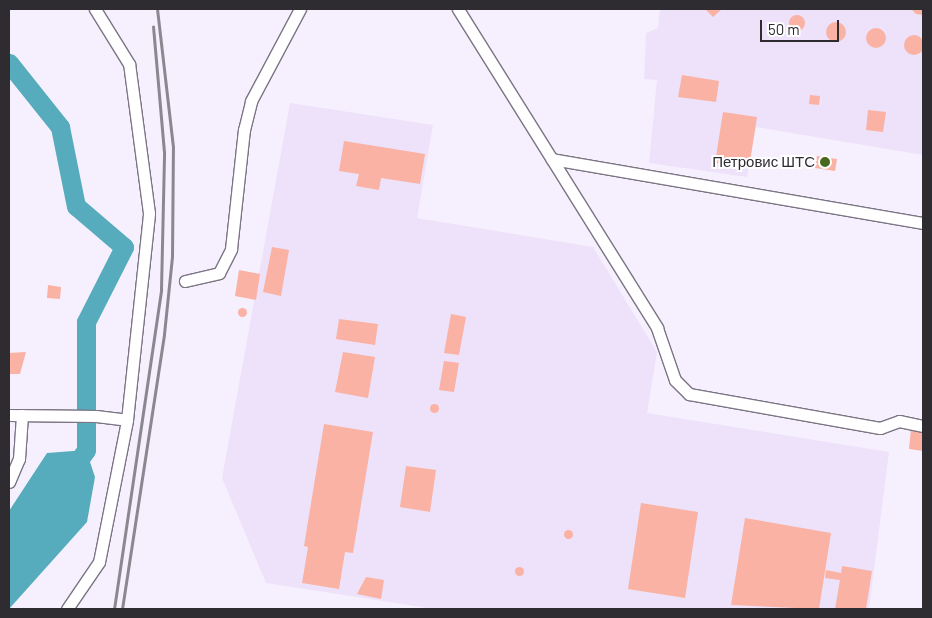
<!DOCTYPE html>
<html>
<head>
<meta charset="utf-8">
<style>
  body { margin:0 }
  #map { position:relative; width:932px; height:618px; overflow:hidden; background:#f6f0fe; font-family:Barlow,sans-serif }
  div>[style] { position:absolute }
  [style*='--x'] { left:calc(var(--x)*1px); top:calc(var(--y)*1px); width:calc(var(--w)*1px); rotate:calc(var(--a)*1deg) }
  .built>* { inset:0; background:#eee2fa }
  .water>* { inset:0; background:#56acbc }
  .river>* { height:19px; margin:-9.5px; padding:0 9.5px; transform-origin:9.5px; border-radius:9.5px; background:#56acbc }
  .building>* { inset:0; background:#f9b2a3 }
  .round { border-radius:50% }
  .roads { filter:drop-shadow(1px 0 #7b7483) drop-shadow(-1px 0 #7b7483) drop-shadow(0 1px #7b7483) drop-shadow(0 -1px #7b7483) }
  .minor>* { height:11px; margin:-5.5px; padding:0 5.5px; transform-origin:5.5px; border-radius:5.5px; background:#fff }
  .rail>* { height:3px; margin:-1.5px; padding:0 1.5px; transform-origin:1.5px; border-radius:1.5px; background:#8b8791 }
  .dots>* { width:14px; height:14px; translate:-50% -50%; box-sizing:border-box; border:2px solid #fff; border-radius:50% }
  span { translate:-50% -50%; white-space:nowrap; text-align:center; line-height:1.15; -webkit-text-stroke:4px #fff; paint-order:stroke }
  .poi-label { font-size:15px; color:#2e2b31 }
  .right { translate:-100% -50%; text-align:right }
  .frame { position:absolute; inset:0; border:10px solid #2e2b31; pointer-events:none }
  .scale { position:absolute; left:760px; top:20px; width:79px; height:22px; box-sizing:border-box; border:2px solid #2e2b31; border-top:0; padding-left:6px; font-size:15px; line-height:18px; white-space:nowrap; color:#2e2b31; -webkit-text-stroke:4px #fff; paint-order:stroke }
</style>
</head>
<body>
<div id="map">
  <div class="built">
    <div style="clip-path:polygon(660px 9px,923px 9px,923px 155px,756px 127px,747px 177px,649px 163px,657px 80px,644px 79px,646px 33px,658px 28px)"></div>
    <div style="clip-path:polygon(290px 103px,433px 125px,417px 218px,593px 247px,657px 352px,647px 413px,889px 452px,869px 609px,434px 609px,266px 583px,222px 478px)"></div>
  </div>
  <div class="water">
    <div style="clip-path:polygon(86px 450px,95px 477px,87px 522px,9px 609px,9px 511px,47px 453px)"></div>
  </div>
  <div class="river">
    <div style="--x:9;--y:63;--w:82;--a:51.4"></div>
    <div style="--x:60;--y:127;--w:81;--a:78.6"></div>
    <div style="--x:76;--y:206;--w:63;--a:40.5"></div>
    <div style="--x:124;--y:247;--w:84;--a:116.9"></div>
    <div style="--x:86;--y:322;--w:128;--a:90"></div>
    <div style="--x:86;--y:450;--w:24;--a:125"></div>
  </div>
  <div class="building">
    <div style="clip-path:polygon(705px 9px,722px 9px,713px 17px)"></div>
    <div style="clip-path:polygon(911px 9px,923px 9px,923px 15px,916px 14px)"></div>
    <div class="round" style="left:789px;top:15px;width:16px;height:16px"></div>
    <div class="round" style="left:826px;top:22px;width:20px;height:20px"></div>
    <div class="round" style="left:866px;top:28px;width:20px;height:20px"></div>
    <div class="round" style="left:904px;top:35px;width:20px;height:20px"></div>
    <div style="clip-path:polygon(682px 75px,719px 81px,716px 102px,678px 97px)"></div>
    <div style="clip-path:polygon(810px 95px,820px 96px,819px 105px,809px 104px)"></div>
    <div style="clip-path:polygon(868px 110px,886px 112px,883px 132px,866px 130px)"></div>
    <div style="clip-path:polygon(723px 112px,757px 117px,749px 168px,715px 163px)"></div>
    <div style="clip-path:polygon(344px 141px,425px 154px,420px 184px,381px 178px,379px 190px,356px 186px,359px 174px,339px 171px)"></div>
    <div style="clip-path:polygon(817px 156px,837px 159px,835px 171px,815px 168px)"></div>
    <div style="clip-path:polygon(272px 247px,289px 250px,281px 296px,263px 292px)"></div>
    <div style="clip-path:polygon(239px 270px,260px 274px,256px 300px,235px 296px)"></div>
    <div style="clip-path:polygon(48px 285px,61px 287px,60px 299px,47px 298px)"></div>
    <div class="round" style="left:237.5px;top:307.5px;width:9px;height:9px"></div>
    <div style="clip-path:polygon(451px 314px,466px 317px,459px 355px,444px 353px)"></div>
    <div style="clip-path:polygon(339px 319px,378px 324px,375px 345px,336px 339px)"></div>
    <div style="clip-path:polygon(26px 352px,20px 374px,9px 374px,9px 353px)"></div>
    <div style="clip-path:polygon(343px 352px,375px 357px,368px 398px,335px 392px)"></div>
    <div style="clip-path:polygon(444px 361px,459px 363px,454px 392px,439px 390px)"></div>
    <div class="round" style="left:429.5px;top:403.5px;width:9px;height:9px"></div>
    <div style="clip-path:polygon(324px 424px,373px 432px,353px 553px,345px 552px,339px 589px,302px 583px,308px 547px,304px 546px)"></div>
    <div style="clip-path:polygon(911px 429px,922px 430px,923px 451px,909px 449px)"></div>
    <div style="clip-path:polygon(406px 466px,436px 470px,430px 512px,400px 507px)"></div>
    <div style="clip-path:polygon(641px 503px,698px 512px,685px 598px,628px 589px)"></div>
    <div style="clip-path:polygon(745px 518px,831px 533px,819px 609px,731px 605px)"></div>
    <div class="round" style="left:563.5px;top:529.5px;width:9px;height:9px"></div>
    <div style="clip-path:polygon(842px 566px,872px 571px,866px 609px,835px 609px,840px 580px,825px 578px,826px 570px,841px 573px)"></div>
    <div class="round" style="left:514.5px;top:566.5px;width:9px;height:9px"></div>
    <div style="clip-path:polygon(366px 577px,384px 580px,381px 599px,357px 594px)"></div>
  </div>
  <div class="roads">
    <div class="minor">
      <div style="--x:458;--y:9;--w:376;--a:58"></div>
      <div style="--x:657;--y:328;--w:55;--a:70.9"></div>
      <div style="--x:675;--y:380;--w:20;--a:45"></div>
      <div style="--x:689;--y:394;--w:194;--a:10.1"></div>
      <div style="--x:880;--y:428;--w:20;--a:-20"></div>
      <div style="--x:899;--y:421;--w:25;--a:12"></div>
      <div style="--x:552;--y:159;--w:376;--a:9.8"></div>
      <div style="--x:185;--y:281;--w:35;--a:-13"></div>
      <div style="--x:219;--y:273;--w:27;--a:-63"></div>
      <div style="--x:231;--y:249;--w:120;--a:-83.8"></div>
      <div style="--x:244;--y:130;--w:30;--a:-76"></div>
      <div style="--x:251;--y:101;--w:104;--a:-62"></div>
      <div style="--x:9;--y:415;--w:87;--a:0.7"></div>
      <div style="--x:96;--y:416;--w:31;--a:7"></div>
      <div style="--x:9;--y:482;--w:25;--a:-67"></div>
      <div style="--x:19;--y:459;--w:44;--a:-86.1"></div>
      <div style="--x:67;--y:609;--w:57;--a:-55.8"></div>
      <div style="--x:99;--y:562;--w:145;--a:-78.8"></div>
      <div style="--x:127;--y:420;--w:208;--a:-83.9"></div>
      <div style="--x:149;--y:213;--w:150;--a:-97.6"></div>
      <div style="--x:129;--y:64;--w:65;--a:-121.7"></div>
    </div>
  </div>
  <div class="rail">
    <div style="--x:114;--y:609;--w:323;--a:-81.6"></div>
    <div style="--x:161;--y:289;--w:137;--a:-88.7"></div>
    <div style="--x:164;--y:152;--w:126;--a:-95"></div>
    <div style="--x:122;--y:609;--w:278;--a:-81.3"></div>
    <div style="--x:164;--y:334;--w:78;--a:-84.1"></div>
    <div style="--x:172;--y:256;--w:109;--a:-89.5"></div>
    <div style="--x:173;--y:147;--w:139;--a:-96.6"></div>
  </div>
  <div class="dots">
    <div style="left:825px;top:162px;background:#48681d"></div>
  </div>
  <div class="poi-label">
    <span class="right" style="left:815px;top:162px">Петровис ШТС</span>
  </div>
  <div class="frame"></div>
  <div class="scale">50 m</div>
</div>
</body>
</html>
